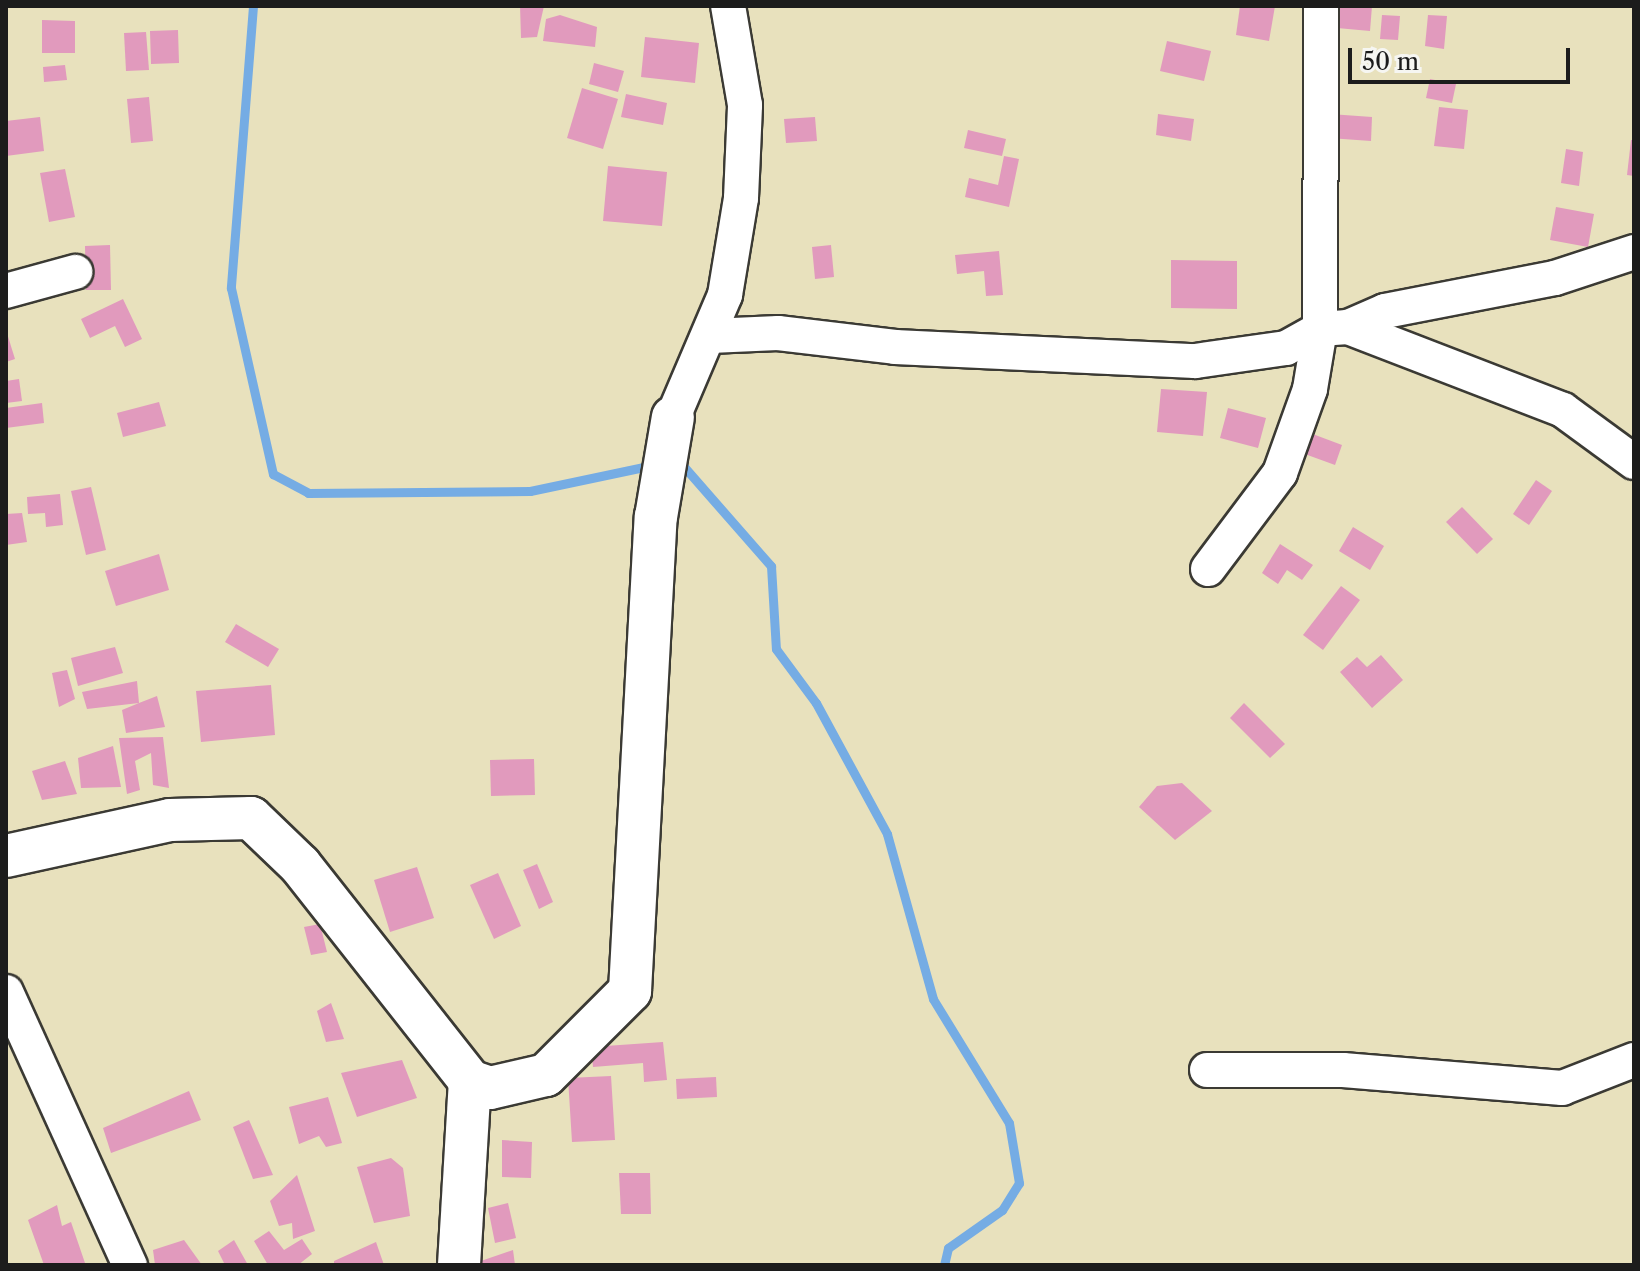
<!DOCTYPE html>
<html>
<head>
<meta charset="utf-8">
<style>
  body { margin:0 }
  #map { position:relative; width:1640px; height:1271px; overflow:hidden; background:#e8e1bd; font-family:"Libre Caslon Text",serif }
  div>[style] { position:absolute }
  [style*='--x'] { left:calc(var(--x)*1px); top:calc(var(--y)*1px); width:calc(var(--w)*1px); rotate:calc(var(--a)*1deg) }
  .stream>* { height:9px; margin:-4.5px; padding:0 4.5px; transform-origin:4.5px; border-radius:4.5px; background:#75ace4 }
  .building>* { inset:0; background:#e19abd }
  .roads { filter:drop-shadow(2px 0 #3b3a34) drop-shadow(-2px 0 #3b3a34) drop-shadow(0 2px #3b3a34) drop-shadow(0 -2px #3b3a34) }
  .minor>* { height:34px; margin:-17px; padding:0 17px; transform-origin:17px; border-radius:17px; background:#fff }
  .tertiary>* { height:42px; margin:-21px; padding:0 21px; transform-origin:21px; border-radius:21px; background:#fff }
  span { translate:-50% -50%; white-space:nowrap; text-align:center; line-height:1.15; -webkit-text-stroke:6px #f6f6f2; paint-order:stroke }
  .frame { position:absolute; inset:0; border:8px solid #1c1c1c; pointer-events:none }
  .scale { position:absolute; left:1348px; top:48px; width:222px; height:36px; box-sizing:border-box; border:4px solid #1c1c1c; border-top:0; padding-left:10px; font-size:24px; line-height:28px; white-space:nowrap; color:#1c1c1c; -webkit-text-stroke:6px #f6f6f2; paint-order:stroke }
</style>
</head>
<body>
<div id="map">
  <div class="stream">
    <div style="--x:253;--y:6;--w:283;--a:94.5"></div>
    <div style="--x:231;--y:288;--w:191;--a:77.3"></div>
    <div style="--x:273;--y:474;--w:40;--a:28"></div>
    <div style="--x:308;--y:493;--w:222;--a:-0.5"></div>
    <div style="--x:530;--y:491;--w:126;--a:-11.9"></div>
    <div style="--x:679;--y:461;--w:140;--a:48.8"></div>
    <div style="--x:771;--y:566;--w:83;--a:86.6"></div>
    <div style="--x:776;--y:649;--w:67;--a:53.5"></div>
    <div style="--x:816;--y:703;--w:149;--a:61.5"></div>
    <div style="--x:887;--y:834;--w:171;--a:74.4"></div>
    <div style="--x:933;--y:999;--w:145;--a:58.5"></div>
    <div style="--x:1009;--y:1123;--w:61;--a:80.5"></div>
    <div style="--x:1019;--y:1183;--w:32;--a:122"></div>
    <div style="--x:1002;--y:1210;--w:66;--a:144.9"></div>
    <div style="--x:948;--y:1248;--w:17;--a:103"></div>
  </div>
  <div class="building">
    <div style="clip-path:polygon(520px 6px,544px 6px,537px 37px,521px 38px)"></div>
    <div style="clip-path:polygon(1240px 6px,1275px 6px,1269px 41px,1236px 35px)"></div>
    <div style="clip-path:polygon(1338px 6px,1372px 6px,1370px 31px,1337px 28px)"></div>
    <div style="clip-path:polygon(560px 15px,597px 27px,595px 47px,543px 41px,546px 19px)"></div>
    <div style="clip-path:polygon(1382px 15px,1400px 16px,1398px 40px,1380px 39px)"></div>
    <div style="clip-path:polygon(1428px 15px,1447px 16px,1444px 49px,1425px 46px)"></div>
    <div style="clip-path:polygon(42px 20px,75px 21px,75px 53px,42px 53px)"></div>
    <div style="clip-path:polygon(178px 30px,179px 63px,151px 64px,150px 31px)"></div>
    <div style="clip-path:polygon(146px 32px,149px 70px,126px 71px,124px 33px)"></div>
    <div style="clip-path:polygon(645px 37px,699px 43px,695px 83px,641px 77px)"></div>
    <div style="clip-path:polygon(1167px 41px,1211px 51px,1204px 81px,1160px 71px)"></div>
    <div style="clip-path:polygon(594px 63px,624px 71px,618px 92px,589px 84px)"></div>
    <div style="clip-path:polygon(65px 65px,67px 80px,44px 82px,43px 67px)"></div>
    <div style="clip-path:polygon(1430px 79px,1456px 84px,1452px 103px,1426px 98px)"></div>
    <div style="clip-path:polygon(582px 88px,618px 99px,603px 149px,567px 138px)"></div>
    <div style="clip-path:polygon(626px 94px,667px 103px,663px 125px,621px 117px)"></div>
    <div style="clip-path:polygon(149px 97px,153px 141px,131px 143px,127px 99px)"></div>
    <div style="clip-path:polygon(1439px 107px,1468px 110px,1464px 149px,1434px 146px)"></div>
    <div style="clip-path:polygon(1158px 114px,1194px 119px,1191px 141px,1156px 135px)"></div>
    <div style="clip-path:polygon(1330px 114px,1372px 117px,1371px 141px,1329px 138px)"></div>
    <div style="clip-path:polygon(40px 117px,44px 151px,6px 156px,6px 121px)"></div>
    <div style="clip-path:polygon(815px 117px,817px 141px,786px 143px,784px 119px)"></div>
    <div style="clip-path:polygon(968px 130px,1006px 139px,1002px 156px,964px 148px)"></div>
    <div style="clip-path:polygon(1631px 140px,1634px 140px,1634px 176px,1627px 175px)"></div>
    <div style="clip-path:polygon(1566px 149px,1583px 152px,1579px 186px,1561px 183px)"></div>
    <div style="clip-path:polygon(1004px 156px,1019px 159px,1009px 207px,965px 197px,969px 178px,998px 185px)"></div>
    <div style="clip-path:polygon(608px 166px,667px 172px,662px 226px,603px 221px)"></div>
    <div style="clip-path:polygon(65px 169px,75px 217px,49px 222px,40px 173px)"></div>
    <div style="clip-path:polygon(1556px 207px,1594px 214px,1588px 247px,1550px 240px)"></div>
    <div style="clip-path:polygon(110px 245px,111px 290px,86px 290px,85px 246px)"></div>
    <div style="clip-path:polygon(831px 245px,834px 277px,815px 279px,812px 247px)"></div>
    <div style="clip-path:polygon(999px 251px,1003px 295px,986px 296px,984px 271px,957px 274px,955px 255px)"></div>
    <div style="clip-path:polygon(1171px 260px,1237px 261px,1237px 309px,1171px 308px)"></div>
    <div style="clip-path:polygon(123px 299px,142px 339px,125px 347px,115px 326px,90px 338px,81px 319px)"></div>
    <div style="clip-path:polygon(6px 330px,15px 359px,6px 362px)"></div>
    <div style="clip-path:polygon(19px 379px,22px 401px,6px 403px,6px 381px)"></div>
    <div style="clip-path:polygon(1161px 389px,1207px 392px,1203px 436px,1157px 432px)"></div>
    <div style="clip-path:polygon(159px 402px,166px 426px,123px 437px,117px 413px)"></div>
    <div style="clip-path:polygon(42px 403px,44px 423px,6px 428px,6px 408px)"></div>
    <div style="clip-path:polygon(1228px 408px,1266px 418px,1258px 448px,1220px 438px)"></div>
    <div style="clip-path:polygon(1310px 433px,1342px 445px,1335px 465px,1302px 453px)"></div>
    <div style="clip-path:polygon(1536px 480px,1552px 491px,1529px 525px,1513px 514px)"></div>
    <div style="clip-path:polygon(91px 487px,106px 550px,86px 555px,71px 491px)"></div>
    <div style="clip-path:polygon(60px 494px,63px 525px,46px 527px,45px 513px,28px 514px,27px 497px)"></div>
    <div style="clip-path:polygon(1462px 507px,1493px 539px,1477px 554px,1446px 522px)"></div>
    <div style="clip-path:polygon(22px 513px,27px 542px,6px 545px,6px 514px)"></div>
    <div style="clip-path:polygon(1353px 527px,1384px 546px,1370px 570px,1339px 551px)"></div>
    <div style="clip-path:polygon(1280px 544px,1313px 565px,1302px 580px,1287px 570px,1278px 584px,1262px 573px)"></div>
    <div style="clip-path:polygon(159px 554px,169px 590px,116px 606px,105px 571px)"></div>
    <div style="clip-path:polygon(1341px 586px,1360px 600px,1323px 650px,1303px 635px)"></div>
    <div style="clip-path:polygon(236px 624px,279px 649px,268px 667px,225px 642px)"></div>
    <div style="clip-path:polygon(115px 647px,123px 673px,78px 686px,71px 658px)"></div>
    <div style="clip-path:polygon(1381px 655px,1403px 680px,1372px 708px,1340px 672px,1357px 657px,1367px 667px)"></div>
    <div style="clip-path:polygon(67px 670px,75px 699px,59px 707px,52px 673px)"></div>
    <div style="clip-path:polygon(137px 681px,139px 703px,157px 696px,165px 727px,126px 733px,122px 710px,139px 703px,87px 709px,82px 692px)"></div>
    <div style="clip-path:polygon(271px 685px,275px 735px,201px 742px,196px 691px)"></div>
    <div style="clip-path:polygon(1244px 703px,1285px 744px,1270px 758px,1230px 718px)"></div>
    <div style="clip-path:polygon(163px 737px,169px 788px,153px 785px,151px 753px,135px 761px,140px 790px,127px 794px,119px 738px)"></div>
    <div style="clip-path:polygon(113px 746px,121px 787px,81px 788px,78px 758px)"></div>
    <div style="clip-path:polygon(534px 759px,535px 795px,491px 796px,490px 760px)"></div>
    <div style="clip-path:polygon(65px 761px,77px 794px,42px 800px,32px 771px)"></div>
    <div style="clip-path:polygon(1182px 783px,1212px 811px,1175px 840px,1139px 807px,1157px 786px)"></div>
    <div style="clip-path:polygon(537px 864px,553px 902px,539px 909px,523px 870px)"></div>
    <div style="clip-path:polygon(417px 867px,434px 918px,390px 932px,374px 880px)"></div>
    <div style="clip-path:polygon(498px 873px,521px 926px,494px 939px,470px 885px)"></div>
    <div style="clip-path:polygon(320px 924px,327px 952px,311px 955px,304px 927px)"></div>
    <div style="clip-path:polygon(331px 1003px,344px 1039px,326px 1042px,317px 1011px)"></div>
    <div style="clip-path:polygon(663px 1042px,667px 1080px,644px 1082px,643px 1063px,593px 1067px,591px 1047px)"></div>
    <div style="clip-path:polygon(402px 1060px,417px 1098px,357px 1117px,341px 1073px)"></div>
    <div style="clip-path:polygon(611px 1076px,615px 1140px,572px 1142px,568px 1078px)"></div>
    <div style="clip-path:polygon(716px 1077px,717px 1097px,677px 1099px,676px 1079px)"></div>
    <div style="clip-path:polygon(189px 1091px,201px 1120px,111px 1153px,103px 1128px)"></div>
    <div style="clip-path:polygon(328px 1097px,342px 1143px,326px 1147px,319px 1136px,299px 1144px,289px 1107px)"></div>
    <div style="clip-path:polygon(249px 1120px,273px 1175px,253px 1179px,233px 1127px)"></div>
    <div style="clip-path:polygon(502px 1140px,532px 1142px,531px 1178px,502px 1177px)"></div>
    <div style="clip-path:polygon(391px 1158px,403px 1168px,410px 1216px,374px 1223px,357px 1167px)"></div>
    <div style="clip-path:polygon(619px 1173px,650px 1173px,651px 1214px,621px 1214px)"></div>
    <div style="clip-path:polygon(297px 1175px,315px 1231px,293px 1239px,292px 1223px,279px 1226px,270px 1201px)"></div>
    <div style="clip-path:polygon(508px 1203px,516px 1238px,495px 1243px,488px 1208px)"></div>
    <div style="clip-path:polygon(57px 1205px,62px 1226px,71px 1222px,85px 1263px,44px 1265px,28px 1220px)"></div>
    <div style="clip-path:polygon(269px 1231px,284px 1250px,302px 1239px,312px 1254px,298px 1265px,268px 1265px,254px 1241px)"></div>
    <div style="clip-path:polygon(184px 1240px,202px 1265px,155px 1265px,153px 1250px)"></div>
    <div style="clip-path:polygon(234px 1240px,248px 1265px,225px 1265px,218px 1251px)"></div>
    <div style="clip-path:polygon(376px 1242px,384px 1265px,334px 1265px,334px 1261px)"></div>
    <div style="clip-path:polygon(513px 1250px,515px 1265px,475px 1265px,475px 1263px)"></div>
  </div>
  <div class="roads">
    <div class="minor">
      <div style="--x:6;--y:291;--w:72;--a:-15.4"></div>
      <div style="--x:1348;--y:327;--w:40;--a:-23.4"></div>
      <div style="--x:1385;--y:311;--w:173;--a:-11"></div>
      <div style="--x:1555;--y:278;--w:83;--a:-18.2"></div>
      <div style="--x:710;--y:336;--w:68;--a:-2.5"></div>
      <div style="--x:778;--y:333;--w:118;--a:6.8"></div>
      <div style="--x:895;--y:347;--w:300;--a:2.7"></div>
      <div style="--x:1195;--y:361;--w:92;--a:-8.1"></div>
      <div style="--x:1286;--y:348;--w:39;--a:-29"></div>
      <div style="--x:1320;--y:329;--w:28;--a:-4"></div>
      <div style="--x:1348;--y:327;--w:230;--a:21.1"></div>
      <div style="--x:1563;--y:410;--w:88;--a:36.2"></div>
      <div style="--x:673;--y:417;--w:133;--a:-66.9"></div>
      <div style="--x:725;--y:295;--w:98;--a:-80.6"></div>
      <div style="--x:741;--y:198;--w:93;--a:-87.5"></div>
      <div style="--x:745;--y:105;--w:100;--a:-99.7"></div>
      <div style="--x:1208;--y:569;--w:120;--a:-53.1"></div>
      <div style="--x:1280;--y:473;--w:89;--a:-70.3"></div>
      <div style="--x:1310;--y:389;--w:61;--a:-80.5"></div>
      <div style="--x:1320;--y:329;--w:323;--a:-89.8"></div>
      <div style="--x:6;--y:992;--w:300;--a:65.6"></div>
      <div style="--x:1207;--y:1070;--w:136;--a:0"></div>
      <div style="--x:1343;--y:1070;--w:220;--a:4.7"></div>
      <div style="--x:1562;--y:1088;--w:77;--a:-21.3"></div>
    </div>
    <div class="tertiary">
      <div style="--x:6;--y:856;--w:168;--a:-12.4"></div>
      <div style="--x:170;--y:820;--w:81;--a:-1.4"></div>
      <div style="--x:251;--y:818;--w:68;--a:43.8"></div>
      <div style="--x:300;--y:865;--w:275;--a:51.8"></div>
      <div style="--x:470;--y:1081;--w:21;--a:19"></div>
      <div style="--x:490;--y:1088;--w:57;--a:-13.1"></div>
      <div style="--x:546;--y:1075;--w:119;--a:-45"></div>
      <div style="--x:630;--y:991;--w:475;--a:-86.9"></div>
      <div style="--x:656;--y:517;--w:101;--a:-80.4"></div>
      <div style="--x:459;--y:1265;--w:184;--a:-86.6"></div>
    </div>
  </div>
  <div class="frame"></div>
  <div class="scale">50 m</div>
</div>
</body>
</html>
